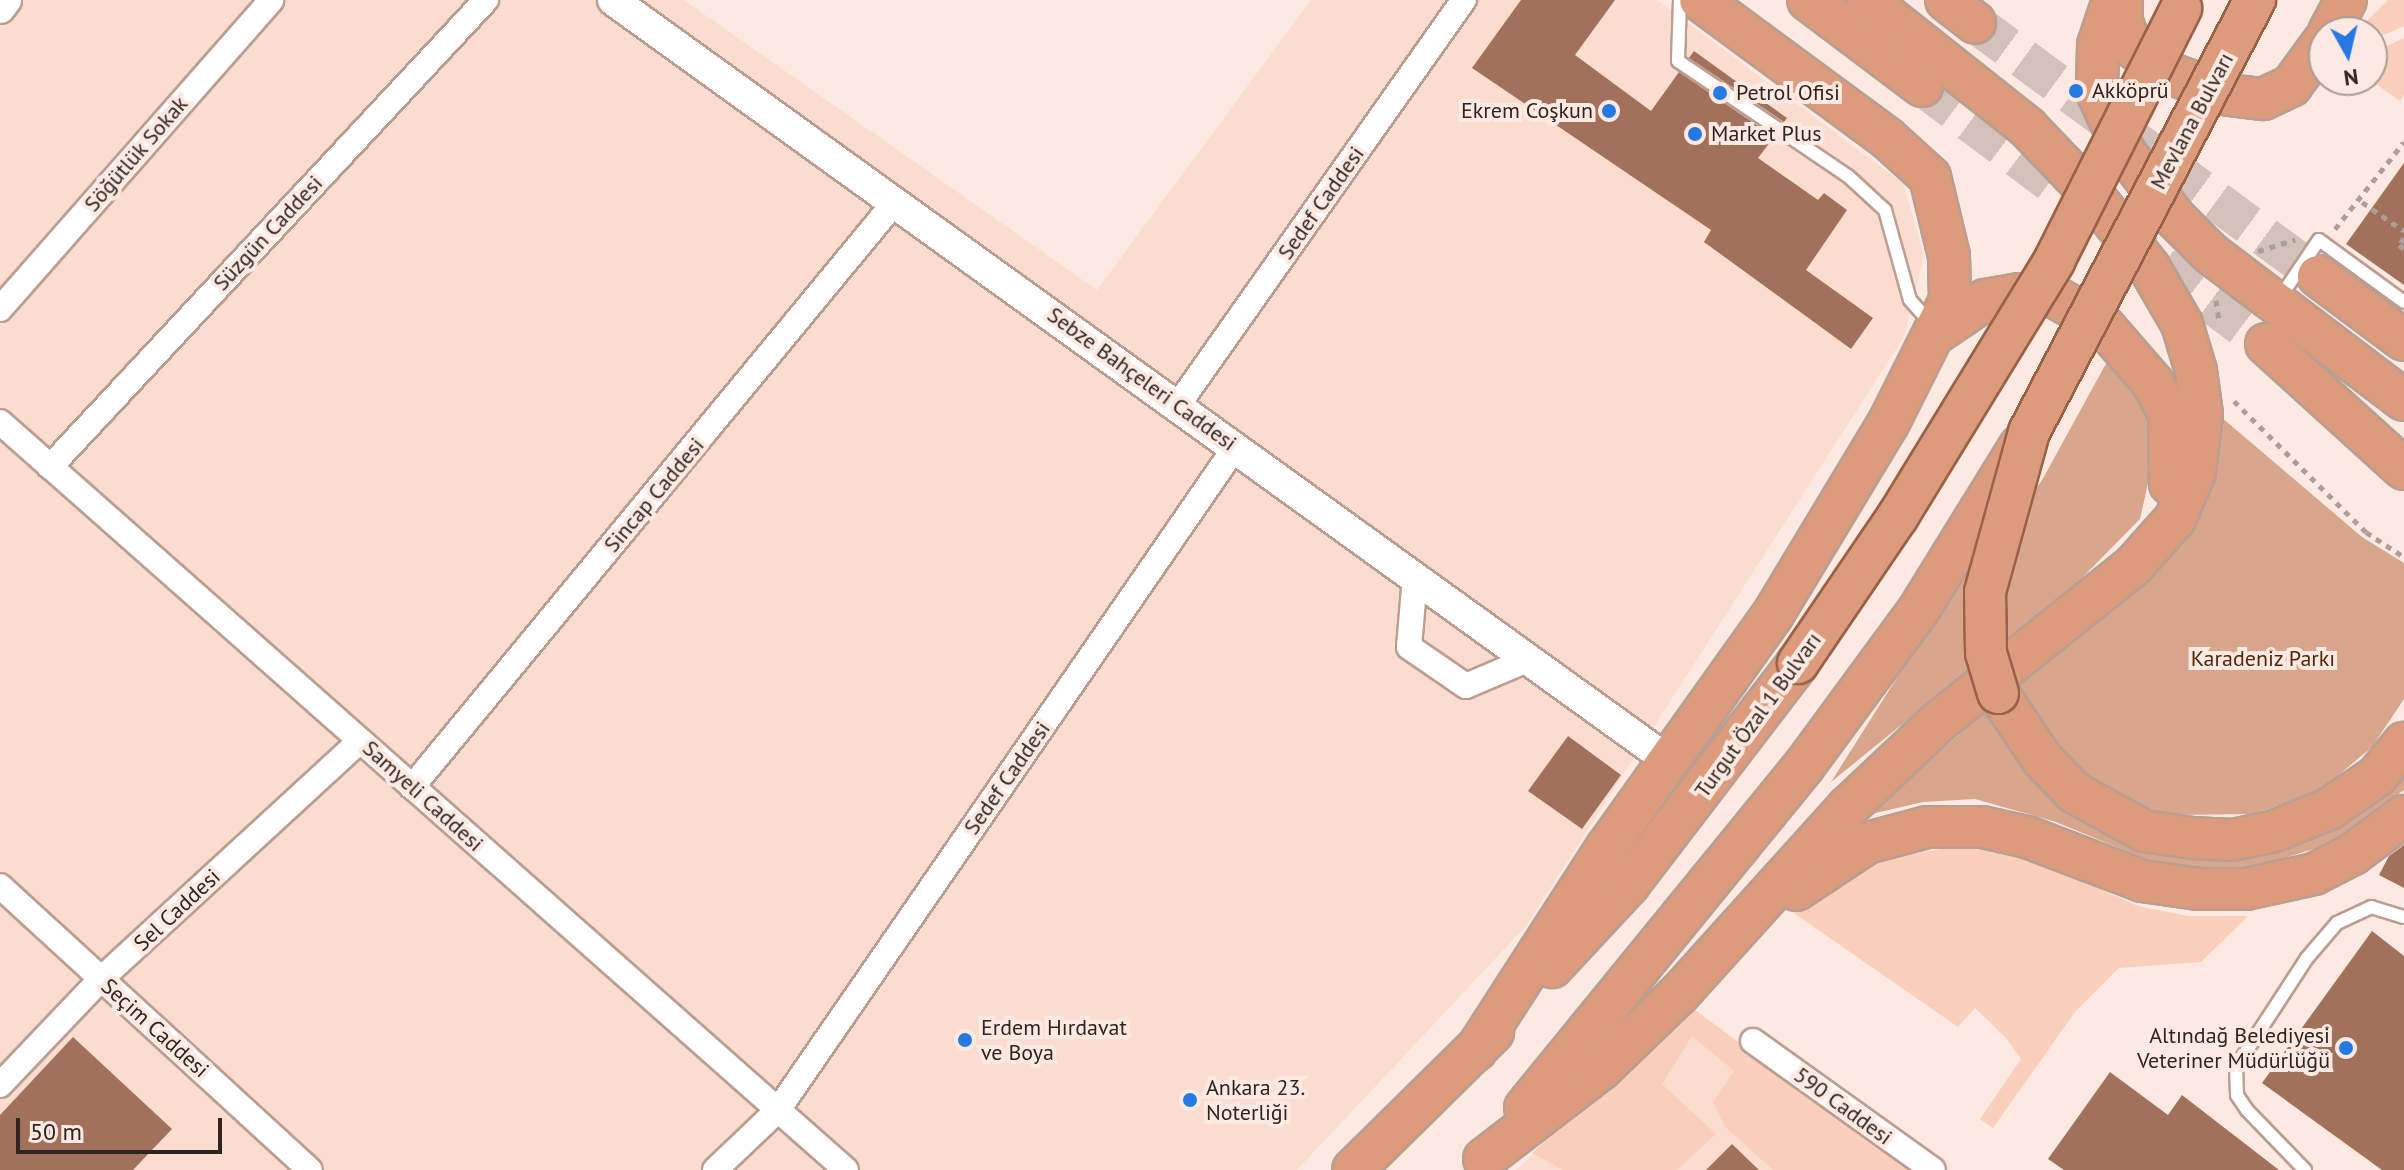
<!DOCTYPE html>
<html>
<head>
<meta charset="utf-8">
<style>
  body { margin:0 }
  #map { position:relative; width:2404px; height:1170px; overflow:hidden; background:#fceae2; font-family:"PT Sans",sans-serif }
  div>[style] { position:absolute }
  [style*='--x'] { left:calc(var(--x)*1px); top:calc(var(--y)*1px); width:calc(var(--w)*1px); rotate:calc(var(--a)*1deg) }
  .built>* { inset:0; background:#fbddcf }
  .green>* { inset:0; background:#facfbc }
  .forest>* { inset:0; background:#d8a58d }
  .building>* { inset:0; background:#a1715b }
  .trunk-tunnel>* { height:40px; margin-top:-20px; transform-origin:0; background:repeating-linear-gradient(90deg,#d3c2bb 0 40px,transparent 0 60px) }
  .path>* { height:5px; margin-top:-2.5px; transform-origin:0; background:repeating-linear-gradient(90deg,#ad9e97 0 6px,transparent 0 12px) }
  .roads { filter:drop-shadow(2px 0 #ba9e91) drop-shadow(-2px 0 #ba9e91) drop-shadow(0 2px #ba9e91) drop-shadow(0 -2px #ba9e91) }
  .service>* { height:12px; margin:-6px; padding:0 6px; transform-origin:6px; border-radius:6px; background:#fff }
  .minor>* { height:24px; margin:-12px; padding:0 12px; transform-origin:12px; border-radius:12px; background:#fff }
  .tertiary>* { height:30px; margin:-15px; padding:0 15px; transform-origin:15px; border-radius:15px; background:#fff }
  .trunk>* { height:40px; margin:-20px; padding:0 20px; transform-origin:20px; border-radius:20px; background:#db9b7c }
  .bridges { filter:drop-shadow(2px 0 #996146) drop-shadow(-2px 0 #996146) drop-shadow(0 2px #996146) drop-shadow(0 -2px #996146) }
  .trunk-bridge>* { height:40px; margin:-20px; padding:0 20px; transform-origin:20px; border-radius:20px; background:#db9b7c }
  .dots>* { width:22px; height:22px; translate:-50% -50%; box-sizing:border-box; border:4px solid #fceae2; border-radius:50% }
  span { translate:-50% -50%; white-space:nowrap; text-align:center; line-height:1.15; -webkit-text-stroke:8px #fceae2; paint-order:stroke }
  .poi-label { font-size:22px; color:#2f241f }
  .left { translate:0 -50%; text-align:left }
  .right { translate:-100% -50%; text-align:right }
  .street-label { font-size:22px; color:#2f241f }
  .park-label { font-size:22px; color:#54250a }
  .north { position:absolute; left:2308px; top:16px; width:80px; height:80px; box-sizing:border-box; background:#fceae2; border:2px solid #aa9b94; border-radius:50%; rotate:172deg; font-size:22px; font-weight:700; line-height:32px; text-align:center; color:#2f241f }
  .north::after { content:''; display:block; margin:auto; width:28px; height:36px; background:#2479e3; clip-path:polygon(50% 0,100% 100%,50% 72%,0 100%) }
  .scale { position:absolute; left:16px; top:1118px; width:206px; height:36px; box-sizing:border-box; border:4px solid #2f241f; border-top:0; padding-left:10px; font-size:24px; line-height:28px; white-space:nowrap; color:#2f241f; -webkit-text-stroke:6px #fceae2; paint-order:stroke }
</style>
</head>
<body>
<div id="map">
  <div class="built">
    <div style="clip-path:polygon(0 0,684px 0,1097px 290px,1311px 0,1657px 0,1903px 183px,1924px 255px,1904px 337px,1526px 926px,1297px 1170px,0 1170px)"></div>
    <div style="clip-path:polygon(1691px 1007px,1911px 1170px,1516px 1170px)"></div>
  </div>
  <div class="green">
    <div style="clip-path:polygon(2388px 0,2404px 0,2404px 26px,2372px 40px,2372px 32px,2356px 32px)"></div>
    <div style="clip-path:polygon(2404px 38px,2404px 95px,2400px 101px,2373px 82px,2372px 53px)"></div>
    <div style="clip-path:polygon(1945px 848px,1993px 850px,2039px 862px,2138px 906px,2188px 916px,2248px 916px,2201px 962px,2119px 968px,2075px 1012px,1993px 1128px,1980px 1119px,2021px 1059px,2006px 1038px,1975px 1008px,1958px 1027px,1788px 909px,1850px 867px)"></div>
    <div style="clip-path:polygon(1691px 1007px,1911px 1170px,1773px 1170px,1725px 1127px,1713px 1102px,1734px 1071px,1692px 1036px,1662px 1084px,1716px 1134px,1677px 1170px,1563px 1170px,1532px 1153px)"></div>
  </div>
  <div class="forest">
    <div style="clip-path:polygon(2108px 360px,2141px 399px,2150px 421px,2152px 466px,2140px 519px,2080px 580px,1831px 782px,1967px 567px,2041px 482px)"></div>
    <div style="clip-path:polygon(2221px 417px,2362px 537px,2404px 563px,2404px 699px,2372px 747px,2322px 789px,2255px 814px,2168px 815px,2117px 800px,2061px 760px,2012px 683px,2094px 620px)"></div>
    <div style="clip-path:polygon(1987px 710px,2034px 779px,2172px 852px,2404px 772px,2404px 790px,2342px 837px,2320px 847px,2252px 868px,2198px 871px,2160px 865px,2056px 822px,1975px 799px,1923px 802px,1867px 815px)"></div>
  </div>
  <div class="building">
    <div style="clip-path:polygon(1521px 0,1615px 0,1575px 55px,1651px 111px,1679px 72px,1774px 137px,1758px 158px,1818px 200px,1824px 193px,1847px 210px,1806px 270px,1873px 318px,1851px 349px,1704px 242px,1711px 230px,1472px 68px)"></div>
    <div style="clip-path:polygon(1694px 51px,1787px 118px,1784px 122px,1689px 58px)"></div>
    <div style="clip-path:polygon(2404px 163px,2404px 285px,2346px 244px)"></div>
    <div style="clip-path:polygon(1568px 736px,1621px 775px,1582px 829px,1528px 791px)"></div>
    <div style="clip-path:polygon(2404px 845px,2404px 888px,2379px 875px,2389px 856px)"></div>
    <div style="clip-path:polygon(2372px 931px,2404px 956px,2404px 1170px,2382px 1170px,2262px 1083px)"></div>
    <div style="clip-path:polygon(73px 1037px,172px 1129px,133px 1170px,0 1170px,0 1115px)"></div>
    <div style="clip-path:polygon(2110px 1072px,2168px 1115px,2182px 1095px,2279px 1170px,2064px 1170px,2048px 1159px)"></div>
    <div style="clip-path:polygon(1732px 1144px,1759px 1170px,1706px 1170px)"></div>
  </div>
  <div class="trunk-tunnel">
    <div style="--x:1975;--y:23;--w:426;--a:36.4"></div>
    <div style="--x:1922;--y:86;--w:430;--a:36.9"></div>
  </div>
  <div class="path">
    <div style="--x:2362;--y:202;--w:51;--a:34.6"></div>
    <div style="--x:2335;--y:229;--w:111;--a:-51.6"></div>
    <div style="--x:2404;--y:238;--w:9;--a:126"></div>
    <div style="--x:2399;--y:245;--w:6;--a:39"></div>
    <div style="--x:2258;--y:251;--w:39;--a:-17"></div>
    <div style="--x:2216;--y:300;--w:22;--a:82"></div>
    <div style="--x:2234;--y:401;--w:186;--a:44.8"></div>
    <div style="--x:2366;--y:532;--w:45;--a:33.3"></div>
  </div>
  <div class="roads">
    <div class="service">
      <div style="--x:1680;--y:0;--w:61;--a:91.9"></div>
      <div style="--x:1678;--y:61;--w:205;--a:34.1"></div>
      <div style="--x:1848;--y:176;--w:50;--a:42.6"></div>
      <div style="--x:1885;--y:210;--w:93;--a:74.5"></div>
      <div style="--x:1910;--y:300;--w:31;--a:48"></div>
      <div style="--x:2279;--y:299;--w:71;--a:-55.9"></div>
      <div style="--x:2319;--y:240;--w:105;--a:36.1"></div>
      <div style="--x:2305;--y:1170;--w:83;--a:-134"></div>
      <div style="--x:2247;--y:1110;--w:18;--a:-124"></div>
      <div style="--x:2237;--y:1095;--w:28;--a:-92"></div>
      <div style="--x:2236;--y:1067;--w:130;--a:-56.9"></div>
      <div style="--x:2307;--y:958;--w:46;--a:-49.4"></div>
      <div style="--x:2337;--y:923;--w:38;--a:-25"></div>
      <div style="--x:2371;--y:907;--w:34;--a:17"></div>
    </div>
    <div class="minor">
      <div style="--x:0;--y:309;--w:411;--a:-48.7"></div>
      <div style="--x:1178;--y:405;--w:496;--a:-54.8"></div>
      <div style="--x:0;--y:422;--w:1129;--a:41.48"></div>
      <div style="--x:50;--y:467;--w:639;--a:-46.97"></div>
      <div style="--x:1415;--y:577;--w:70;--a:94.9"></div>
      <div style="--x:1409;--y:647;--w:69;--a:34.4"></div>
      <div style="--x:1466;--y:686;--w:66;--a:-23.1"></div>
      <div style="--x:412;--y:787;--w:759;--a:-50.46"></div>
      <div style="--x:0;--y:886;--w:420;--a:42.5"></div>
      <div style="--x:1753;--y:1041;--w:221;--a:35.6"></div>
      <div style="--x:0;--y:1085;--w:146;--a:-46.4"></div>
      <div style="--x:101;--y:979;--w:352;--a:-42.6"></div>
      <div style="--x:715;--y:1170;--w:87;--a:-43.6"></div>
      <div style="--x:778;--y:1110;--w:807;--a:-55.4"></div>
    </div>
    <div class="tertiary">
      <div style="--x:613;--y:0;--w:1302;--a:35.78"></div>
      <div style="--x:0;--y:8;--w:10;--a:-53"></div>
    </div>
    <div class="trunk">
      <div style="--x:1808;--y:0;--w:143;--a:37"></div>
      <div style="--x:1946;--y:0;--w:37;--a:38"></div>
      <div style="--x:2113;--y:0;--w:47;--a:108.4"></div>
      <div style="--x:2098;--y:45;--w:47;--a:91.2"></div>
      <div style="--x:2097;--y:92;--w:65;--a:65.4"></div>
      <div style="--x:2124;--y:151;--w:84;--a:52.7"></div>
      <div style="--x:2175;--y:218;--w:49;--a:45"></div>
      <div style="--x:2210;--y:253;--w:243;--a:37.2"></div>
      <div style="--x:2122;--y:0;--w:22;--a:90"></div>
      <div style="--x:2122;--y:22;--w:26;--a:69"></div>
      <div style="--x:2131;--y:46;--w:44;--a:36.6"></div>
      <div style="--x:2166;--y:72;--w:67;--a:20.1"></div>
      <div style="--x:2229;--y:95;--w:34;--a:7"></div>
      <div style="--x:2263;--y:99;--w:31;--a:-25"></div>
      <div style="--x:2291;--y:86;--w:56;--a:-53.7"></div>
      <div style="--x:2329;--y:32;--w:36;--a:-62"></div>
      <div style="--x:2318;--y:276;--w:107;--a:36.7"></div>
      <div style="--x:1939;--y:331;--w:55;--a:-34"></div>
      <div style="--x:1985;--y:300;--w:35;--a:-10"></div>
      <div style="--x:2019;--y:294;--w:34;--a:3"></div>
      <div style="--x:2053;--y:296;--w:55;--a:29.4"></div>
      <div style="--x:2101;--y:323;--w:79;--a:49.1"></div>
      <div style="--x:2153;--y:383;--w:35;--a:63"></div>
      <div style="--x:2169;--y:414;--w:70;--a:89.2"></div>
      <div style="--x:2266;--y:344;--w:186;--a:42.2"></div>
      <div style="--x:1998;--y:693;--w:79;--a:56.3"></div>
      <div style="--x:2042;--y:759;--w:47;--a:45.9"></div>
      <div style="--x:2075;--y:793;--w:79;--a:28.8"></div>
      <div style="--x:2144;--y:831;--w:49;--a:8.3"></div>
      <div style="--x:2192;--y:838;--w:40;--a:2.9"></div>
      <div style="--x:2232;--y:840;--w:41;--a:-11.3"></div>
      <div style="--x:2272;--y:832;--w:61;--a:-22"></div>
      <div style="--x:2329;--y:809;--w:58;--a:-34.5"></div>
      <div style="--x:2377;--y:776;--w:43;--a:-50.7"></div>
      <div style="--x:1796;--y:890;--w:85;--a:-33.5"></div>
      <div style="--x:1867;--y:843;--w:62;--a:-14.9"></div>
      <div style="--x:1927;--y:827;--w:55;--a:0"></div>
      <div style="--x:1982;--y:827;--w:46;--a:12.5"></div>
      <div style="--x:2027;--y:837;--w:123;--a:20.9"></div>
      <div style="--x:2142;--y:881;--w:58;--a:8"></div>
      <div style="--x:2199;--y:889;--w:47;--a:0"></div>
      <div style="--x:2246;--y:889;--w:70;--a:-12.4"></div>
      <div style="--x:2314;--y:874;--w:44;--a:-27.1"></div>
      <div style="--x:2353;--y:854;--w:64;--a:-36.7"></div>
      <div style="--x:1552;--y:967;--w:113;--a:-47.1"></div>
      <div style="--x:1629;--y:884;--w:278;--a:-52.6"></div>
      <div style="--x:1476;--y:1050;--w:242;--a:-57.2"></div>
      <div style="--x:1607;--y:847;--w:284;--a:-54.5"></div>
      <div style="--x:1772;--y:616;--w:224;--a:-58.9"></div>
      <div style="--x:1888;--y:424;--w:139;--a:-63.4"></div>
      <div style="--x:1950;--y:300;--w:44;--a:-91.3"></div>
      <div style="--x:1949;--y:256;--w:81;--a:-103.5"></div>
      <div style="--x:1930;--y:177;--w:58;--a:-137.8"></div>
      <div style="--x:1887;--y:138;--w:232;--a:-143.6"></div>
      <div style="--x:1525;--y:1108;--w:441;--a:-50.8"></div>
      <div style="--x:1804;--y:766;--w:192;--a:-53.7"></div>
      <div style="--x:1918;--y:611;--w:194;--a:-58.3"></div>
      <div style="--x:1484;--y:1159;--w:149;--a:-37.6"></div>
      <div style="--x:1602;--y:1068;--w:107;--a:-43.9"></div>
      <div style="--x:1679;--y:994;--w:252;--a:-47.9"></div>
      <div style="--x:1848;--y:807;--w:122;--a:-43.3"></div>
      <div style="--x:1937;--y:723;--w:253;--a:-38.7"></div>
      <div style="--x:2134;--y:565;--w:62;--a:-48.3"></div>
      <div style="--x:2175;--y:519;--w:51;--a:-66.9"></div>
      <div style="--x:2195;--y:472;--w:58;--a:-83.1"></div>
      <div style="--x:2202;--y:414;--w:43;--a:-97.9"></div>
      <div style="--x:2196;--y:371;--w:49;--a:-106.6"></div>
      <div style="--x:2182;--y:324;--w:66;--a:-120.1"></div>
      <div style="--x:2149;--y:267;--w:88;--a:-128"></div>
      <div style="--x:2095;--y:198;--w:98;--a:-133.8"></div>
      <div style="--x:2027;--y:127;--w:204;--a:-141.6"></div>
      <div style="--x:1353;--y:1170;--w:197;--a:-44.6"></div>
    </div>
  </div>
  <div class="bridges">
    <div class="trunk-bridge">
      <div style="--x:1798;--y:663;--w:178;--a:-55.8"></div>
      <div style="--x:1898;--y:516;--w:299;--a:-58.5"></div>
      <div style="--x:2054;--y:261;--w:283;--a:-63.3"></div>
      <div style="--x:1998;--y:693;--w:42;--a:-106.7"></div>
      <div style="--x:1986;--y:653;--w:61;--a:-90.9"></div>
      <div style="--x:1985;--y:592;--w:166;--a:-74.6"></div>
      <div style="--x:2029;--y:432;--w:488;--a:-62.4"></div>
    </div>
  </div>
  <div class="dots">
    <div style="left:2076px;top:91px;background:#2479e3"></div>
    <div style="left:1720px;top:93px;background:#2479e3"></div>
    <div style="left:1609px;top:111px;background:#2479e3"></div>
    <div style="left:1695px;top:134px;background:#2479e3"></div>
    <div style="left:965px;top:1040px;background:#2479e3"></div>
    <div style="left:2346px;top:1048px;background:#2479e3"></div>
    <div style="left:1190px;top:1100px;background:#2479e3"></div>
  </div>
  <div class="poi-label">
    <span class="left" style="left:2092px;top:91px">Akköprü</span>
    <span class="left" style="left:1736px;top:93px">Petrol Ofisi</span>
    <span class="right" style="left:1593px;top:111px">Ekrem Coşkun</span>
    <span class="left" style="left:1711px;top:134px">Market Plus</span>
    <span class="left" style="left:981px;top:1040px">Erdem Hırdavat<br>ve Boya</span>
    <span class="right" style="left:2330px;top:1048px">Altındağ Belediyesi<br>Veteriner Müdürlüğü</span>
    <span class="left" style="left:1206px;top:1100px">Ankara 23.<br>Noterliği</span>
  </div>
  <div class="street-label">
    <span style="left:2192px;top:121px;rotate:-62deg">Mevlana Bulvarı</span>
    <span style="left:136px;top:154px;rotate:-49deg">Söğütlük Sokak</span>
    <span style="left:1321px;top:203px;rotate:-55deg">Sedef Caddesi</span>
    <span style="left:268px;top:233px;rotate:-47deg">Süzgün Caddesi</span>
    <span style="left:1142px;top:379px;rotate:36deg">Sebze Bahçeleri Caddesi</span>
    <span style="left:654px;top:495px;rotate:-50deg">Sincap Caddesi</span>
    <span style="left:1758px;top:715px;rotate:-54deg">Turgut Özal 1 Bulvarı</span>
    <span style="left:1007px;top:778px;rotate:-55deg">Sedef Caddesi</span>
    <span style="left:423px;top:796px;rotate:42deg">Samyeli Caddesi</span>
    <span style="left:177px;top:910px;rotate:-43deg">Sel Caddesi</span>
    <span style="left:155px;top:1028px;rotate:42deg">Seçim Caddesi</span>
    <span style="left:1843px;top:1106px;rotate:36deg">590 Caddesi</span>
  </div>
  <div class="park-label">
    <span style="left:2263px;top:659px">Karadeniz Parkı</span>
  </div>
  <div class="north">N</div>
  <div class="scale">50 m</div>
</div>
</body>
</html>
